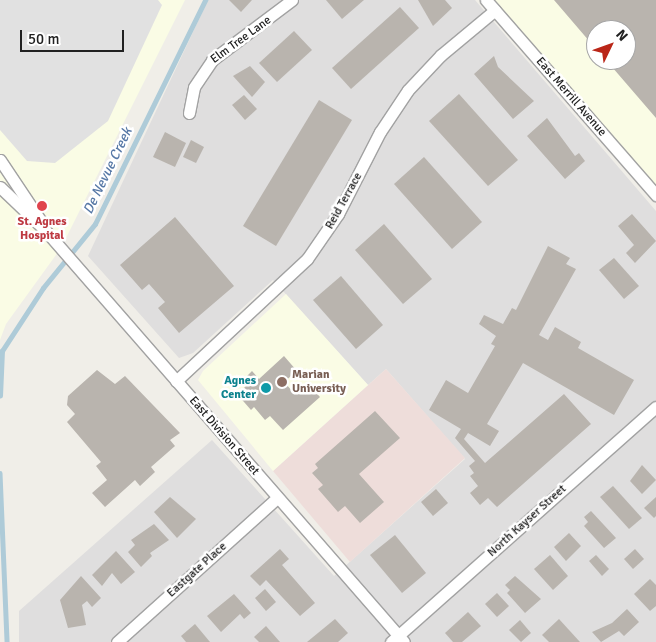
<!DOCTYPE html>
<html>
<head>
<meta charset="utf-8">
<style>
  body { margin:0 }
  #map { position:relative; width:656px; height:642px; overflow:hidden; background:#f0eee8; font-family:Signika,sans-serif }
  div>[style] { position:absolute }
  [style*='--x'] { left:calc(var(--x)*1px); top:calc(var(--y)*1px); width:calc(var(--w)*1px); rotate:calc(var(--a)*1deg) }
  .residential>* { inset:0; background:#dfdede }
  .commercial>* { inset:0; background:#eeddda }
  .education>* { inset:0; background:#fafce5 }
  .parking>* { inset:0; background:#e1e1e1 }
  .stream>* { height:4.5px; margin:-2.25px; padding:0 2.25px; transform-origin:2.25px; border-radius:2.25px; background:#aecbd8 }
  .building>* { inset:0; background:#b9b4ae }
  .roads { filter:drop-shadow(1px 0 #a2a2a2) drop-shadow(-1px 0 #a2a2a2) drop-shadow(0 1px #a2a2a2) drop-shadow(0 -1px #a2a2a2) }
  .minor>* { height:11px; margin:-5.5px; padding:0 5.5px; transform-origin:5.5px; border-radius:5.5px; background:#fff }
  .dots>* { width:14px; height:14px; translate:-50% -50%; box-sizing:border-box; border:2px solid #fff; border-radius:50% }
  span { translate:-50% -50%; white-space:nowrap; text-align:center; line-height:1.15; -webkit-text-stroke:5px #fff; paint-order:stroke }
  .street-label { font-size:12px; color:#212121 }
  .health-label { font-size:12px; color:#be3a42; font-weight:700 }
  .education-label { font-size:12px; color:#785e54; font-weight:700 }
  .left { translate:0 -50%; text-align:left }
  .culture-label { font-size:12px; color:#0d838f; font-weight:700 }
  .right { translate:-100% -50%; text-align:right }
  .water-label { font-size:14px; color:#5778a6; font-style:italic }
  .north { position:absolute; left:586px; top:20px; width:50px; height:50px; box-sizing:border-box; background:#fff; border:1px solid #a6a6a6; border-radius:50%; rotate:48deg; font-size:14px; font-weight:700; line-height:20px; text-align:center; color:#212121 }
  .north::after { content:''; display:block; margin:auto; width:18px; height:22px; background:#ba2618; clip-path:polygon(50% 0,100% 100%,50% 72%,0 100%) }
  .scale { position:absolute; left:20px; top:30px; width:104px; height:22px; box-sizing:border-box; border:2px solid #212121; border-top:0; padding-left:6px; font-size:15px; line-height:18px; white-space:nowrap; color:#212121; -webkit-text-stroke:4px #fff; paint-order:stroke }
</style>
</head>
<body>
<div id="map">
  <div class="residential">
    <div style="clip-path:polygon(208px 0,475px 0,656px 211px,656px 642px,19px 642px,19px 611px,212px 440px,334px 576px,465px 459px,386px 369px,368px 385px,273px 280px,193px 353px,179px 358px,88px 256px)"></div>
  </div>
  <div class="commercial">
    <div style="clip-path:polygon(386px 369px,465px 458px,350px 562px,273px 471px)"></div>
  </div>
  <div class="education">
    <div style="clip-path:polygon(0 0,185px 0,61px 248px,6px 324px,0 340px)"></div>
    <div style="clip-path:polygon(evenodd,486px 0,656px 0,656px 195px,486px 0,596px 30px,626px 30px,626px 60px,596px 60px,596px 30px)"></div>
    <div style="clip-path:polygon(286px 294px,368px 385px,273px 471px,198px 380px,203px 371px)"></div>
  </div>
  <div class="parking">
    <div style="clip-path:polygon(0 0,158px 0,162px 5px,108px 121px,55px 163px,27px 161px,0 130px)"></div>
  </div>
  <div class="stream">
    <div style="--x:0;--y:396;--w:45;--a:-87.5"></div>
    <div style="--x:2;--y:351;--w:75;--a:-56.9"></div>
    <div style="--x:43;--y:288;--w:82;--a:-50.9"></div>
    <div style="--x:95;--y:224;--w:250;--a:-63.8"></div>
    <div style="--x:0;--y:473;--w:169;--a:87.6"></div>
  </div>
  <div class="building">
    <div style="clip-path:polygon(229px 0,252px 0,241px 12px)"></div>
    <div style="clip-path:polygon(326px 0,364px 0,342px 19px)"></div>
    <div style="clip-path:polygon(418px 0,445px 0,452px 8px,433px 26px)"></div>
    <div style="clip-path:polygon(554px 0,656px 0,656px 118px,606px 60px,626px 60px,626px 30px,596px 30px,596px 49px)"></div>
    <div style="clip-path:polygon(400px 7px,419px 28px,351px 89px,332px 68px)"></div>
    <div style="clip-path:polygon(294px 31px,312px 50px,277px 82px,259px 63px)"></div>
    <div style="clip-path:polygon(494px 56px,498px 67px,534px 101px,513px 119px,474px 74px)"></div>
    <div style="clip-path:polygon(250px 66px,265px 82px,252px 97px,233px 76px)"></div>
    <div style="clip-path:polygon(459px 94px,518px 160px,488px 186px,429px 121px)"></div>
    <div style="clip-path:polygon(244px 95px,257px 109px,245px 120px,232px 105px)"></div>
    <div style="clip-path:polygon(319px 100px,352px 120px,276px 246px,243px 226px)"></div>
    <div style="clip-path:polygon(547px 118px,575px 156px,579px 153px,585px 161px,565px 179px,527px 136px)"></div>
    <div style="clip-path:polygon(165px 132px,186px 143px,175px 167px,153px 157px)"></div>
    <div style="clip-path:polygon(191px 140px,204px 147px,196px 163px,183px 157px)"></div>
    <div style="clip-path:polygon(424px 157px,482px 222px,452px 249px,394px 184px)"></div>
    <div style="clip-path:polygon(632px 214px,656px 241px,635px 263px,626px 253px,634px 245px,618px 226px)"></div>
    <div style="clip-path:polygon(175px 217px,234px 286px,179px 333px,158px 308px,165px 302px,149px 284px,142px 290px,120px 265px)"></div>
    <div style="clip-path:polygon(384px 224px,432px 279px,403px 304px,355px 250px)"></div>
    <div style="clip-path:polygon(548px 246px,570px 258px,566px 264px,576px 269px,539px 335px,548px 340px,555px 327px,581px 342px,578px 348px,634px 380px,614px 415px,523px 363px,487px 424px,499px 431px,490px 446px,468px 433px,464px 439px,485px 463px,564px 394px,591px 424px,497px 507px,488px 498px,480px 505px,470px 493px,478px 486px,470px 476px,474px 473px,469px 466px,475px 461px,455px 438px,461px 429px,429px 410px,446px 380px,468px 393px,495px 346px,491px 344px,496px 336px,479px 324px,484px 315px,503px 324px,512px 308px,516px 310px)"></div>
    <div style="clip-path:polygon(614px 258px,639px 286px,624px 299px,599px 270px)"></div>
    <div style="clip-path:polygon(341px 276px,383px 325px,356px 349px,313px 300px)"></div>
    <div style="clip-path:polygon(284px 356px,297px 371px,284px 382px,295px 394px,307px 383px,320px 397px,283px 430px,270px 416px,265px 420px,254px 407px,251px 410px,237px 394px,252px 381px,247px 376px,252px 371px,259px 379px)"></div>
    <div style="clip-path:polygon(97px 370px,115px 384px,125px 376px,180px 433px,170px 440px,175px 446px,151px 467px,155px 472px,140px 486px,135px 480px,105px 507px,92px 493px,107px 480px,96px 466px,101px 462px,67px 422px,75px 414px,67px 405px,68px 396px)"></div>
    <div style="clip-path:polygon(375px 411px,400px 438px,359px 474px,384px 502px,360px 523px,345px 506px,338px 512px,318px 489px,323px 485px,312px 473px,318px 468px,315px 464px)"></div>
    <div style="clip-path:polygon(642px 465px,656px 480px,642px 494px,630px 481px)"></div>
    <div style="clip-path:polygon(613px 486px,642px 518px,629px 529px,600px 497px)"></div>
    <div style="clip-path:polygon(436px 489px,448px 503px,433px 516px,421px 502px)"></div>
    <div style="clip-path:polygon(170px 497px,196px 519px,177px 538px,154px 512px)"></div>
    <div style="clip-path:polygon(656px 497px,656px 516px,654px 518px,644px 508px)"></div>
    <div style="clip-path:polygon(591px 511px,616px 538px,604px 548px,584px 526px,588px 522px,584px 517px)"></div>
    <div style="clip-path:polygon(154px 524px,169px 540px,150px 553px,152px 556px,141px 567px,128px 552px,135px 545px,131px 540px)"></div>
    <div style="clip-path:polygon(569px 533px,581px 546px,566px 561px,554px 547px)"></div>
    <div style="clip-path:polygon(395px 535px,426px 573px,402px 593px,370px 555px)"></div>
    <div style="clip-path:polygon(280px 549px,289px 559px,282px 565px,315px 603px,300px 616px,266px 580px,260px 586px,250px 576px)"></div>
    <div style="clip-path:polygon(635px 549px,644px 559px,633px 569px,624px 559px)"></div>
    <div style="clip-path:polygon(116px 551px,135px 572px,121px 584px,112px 573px,102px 586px,92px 575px)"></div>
    <div style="clip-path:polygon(550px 555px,568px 576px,553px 590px,534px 569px)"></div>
    <div style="clip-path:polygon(596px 555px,609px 569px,602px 576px,589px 561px)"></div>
    <div style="clip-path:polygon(81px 576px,101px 598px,92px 607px,87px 601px,82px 605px,86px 625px,68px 628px,60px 600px)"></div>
    <div style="clip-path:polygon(515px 576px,541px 599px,525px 613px,507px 593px,510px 590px,505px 585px)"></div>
    <div style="clip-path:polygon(650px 579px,656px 585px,656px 606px,650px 611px,634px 594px)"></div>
    <div style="clip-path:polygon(265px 589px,276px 602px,266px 611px,255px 598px)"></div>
    <div style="clip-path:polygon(497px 593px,509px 606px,497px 617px,485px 604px)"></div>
    <div style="clip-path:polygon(234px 594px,251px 613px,244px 619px,240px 614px,221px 632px,207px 616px)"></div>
    <div style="clip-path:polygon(627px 609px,639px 622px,624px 636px,619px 631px,601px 642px,592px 632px,612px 623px)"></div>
    <div style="clip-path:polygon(468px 612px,481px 626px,462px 642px,453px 642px,445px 633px)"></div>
    <div style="clip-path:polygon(335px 619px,348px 633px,338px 642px,307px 642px)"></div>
    <div style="clip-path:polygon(559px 619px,580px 642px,549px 642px,542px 635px)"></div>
    <div style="clip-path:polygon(520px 620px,531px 633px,521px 642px,509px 630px)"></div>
    <div style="clip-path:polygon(195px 624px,210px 642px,186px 642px,181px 636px)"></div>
    <div style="clip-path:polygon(266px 626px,280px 642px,259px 642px,254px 637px)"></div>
  </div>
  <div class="roads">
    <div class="minor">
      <div style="--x:486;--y:0;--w:259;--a:48.9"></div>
      <div style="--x:189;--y:113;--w:26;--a:-79"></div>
      <div style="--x:194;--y:87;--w:32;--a:-56"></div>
      <div style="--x:212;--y:60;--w:100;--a:-36.9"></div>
      <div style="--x:0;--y:160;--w:72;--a:56.3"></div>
      <div style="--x:0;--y:187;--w:62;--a:43.7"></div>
      <div style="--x:45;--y:230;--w:546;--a:48.93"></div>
      <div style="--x:176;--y:381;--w:179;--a:-43"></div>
      <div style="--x:307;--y:259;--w:55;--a:-55.4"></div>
      <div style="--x:338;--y:214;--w:92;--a:-62.9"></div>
      <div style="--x:380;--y:132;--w:50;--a:-56.3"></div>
      <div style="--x:408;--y:90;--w:48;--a:-46.7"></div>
      <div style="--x:441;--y:55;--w:70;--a:-39.8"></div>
      <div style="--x:117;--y:642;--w:215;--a:-42"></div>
      <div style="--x:391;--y:642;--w:354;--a:-41.6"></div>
    </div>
  </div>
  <div class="dots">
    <div style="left:42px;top:206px;background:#e0444e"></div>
    <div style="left:282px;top:382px;background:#8d6e63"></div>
    <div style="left:266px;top:388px;background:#0f9aa8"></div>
  </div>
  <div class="street-label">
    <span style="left:241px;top:40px;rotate:-36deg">Elm Tree Lane</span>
    <span style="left:571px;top:97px;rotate:49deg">East Merrill Avenue</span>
    <span style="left:344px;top:201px;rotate:-61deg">Reid Terrace</span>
    <span style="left:224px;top:436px;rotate:49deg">East Division Street</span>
    <span style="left:527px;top:521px;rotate:-42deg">North Kayser Street</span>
    <span style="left:197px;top:570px;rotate:-42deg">Eastgate Place</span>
  </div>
  <div class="health-label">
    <span style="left:42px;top:229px">St. Agnes<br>Hospital</span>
  </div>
  <div class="education-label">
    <span class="left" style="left:292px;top:382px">Marian<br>University</span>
  </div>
  <div class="culture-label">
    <span class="right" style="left:256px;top:388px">Agnes<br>Center</span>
  </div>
  <div class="water-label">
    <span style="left:108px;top:171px;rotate:-64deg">De Nevue Creek</span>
  </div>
  <div class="north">N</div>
  <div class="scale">50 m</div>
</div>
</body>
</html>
